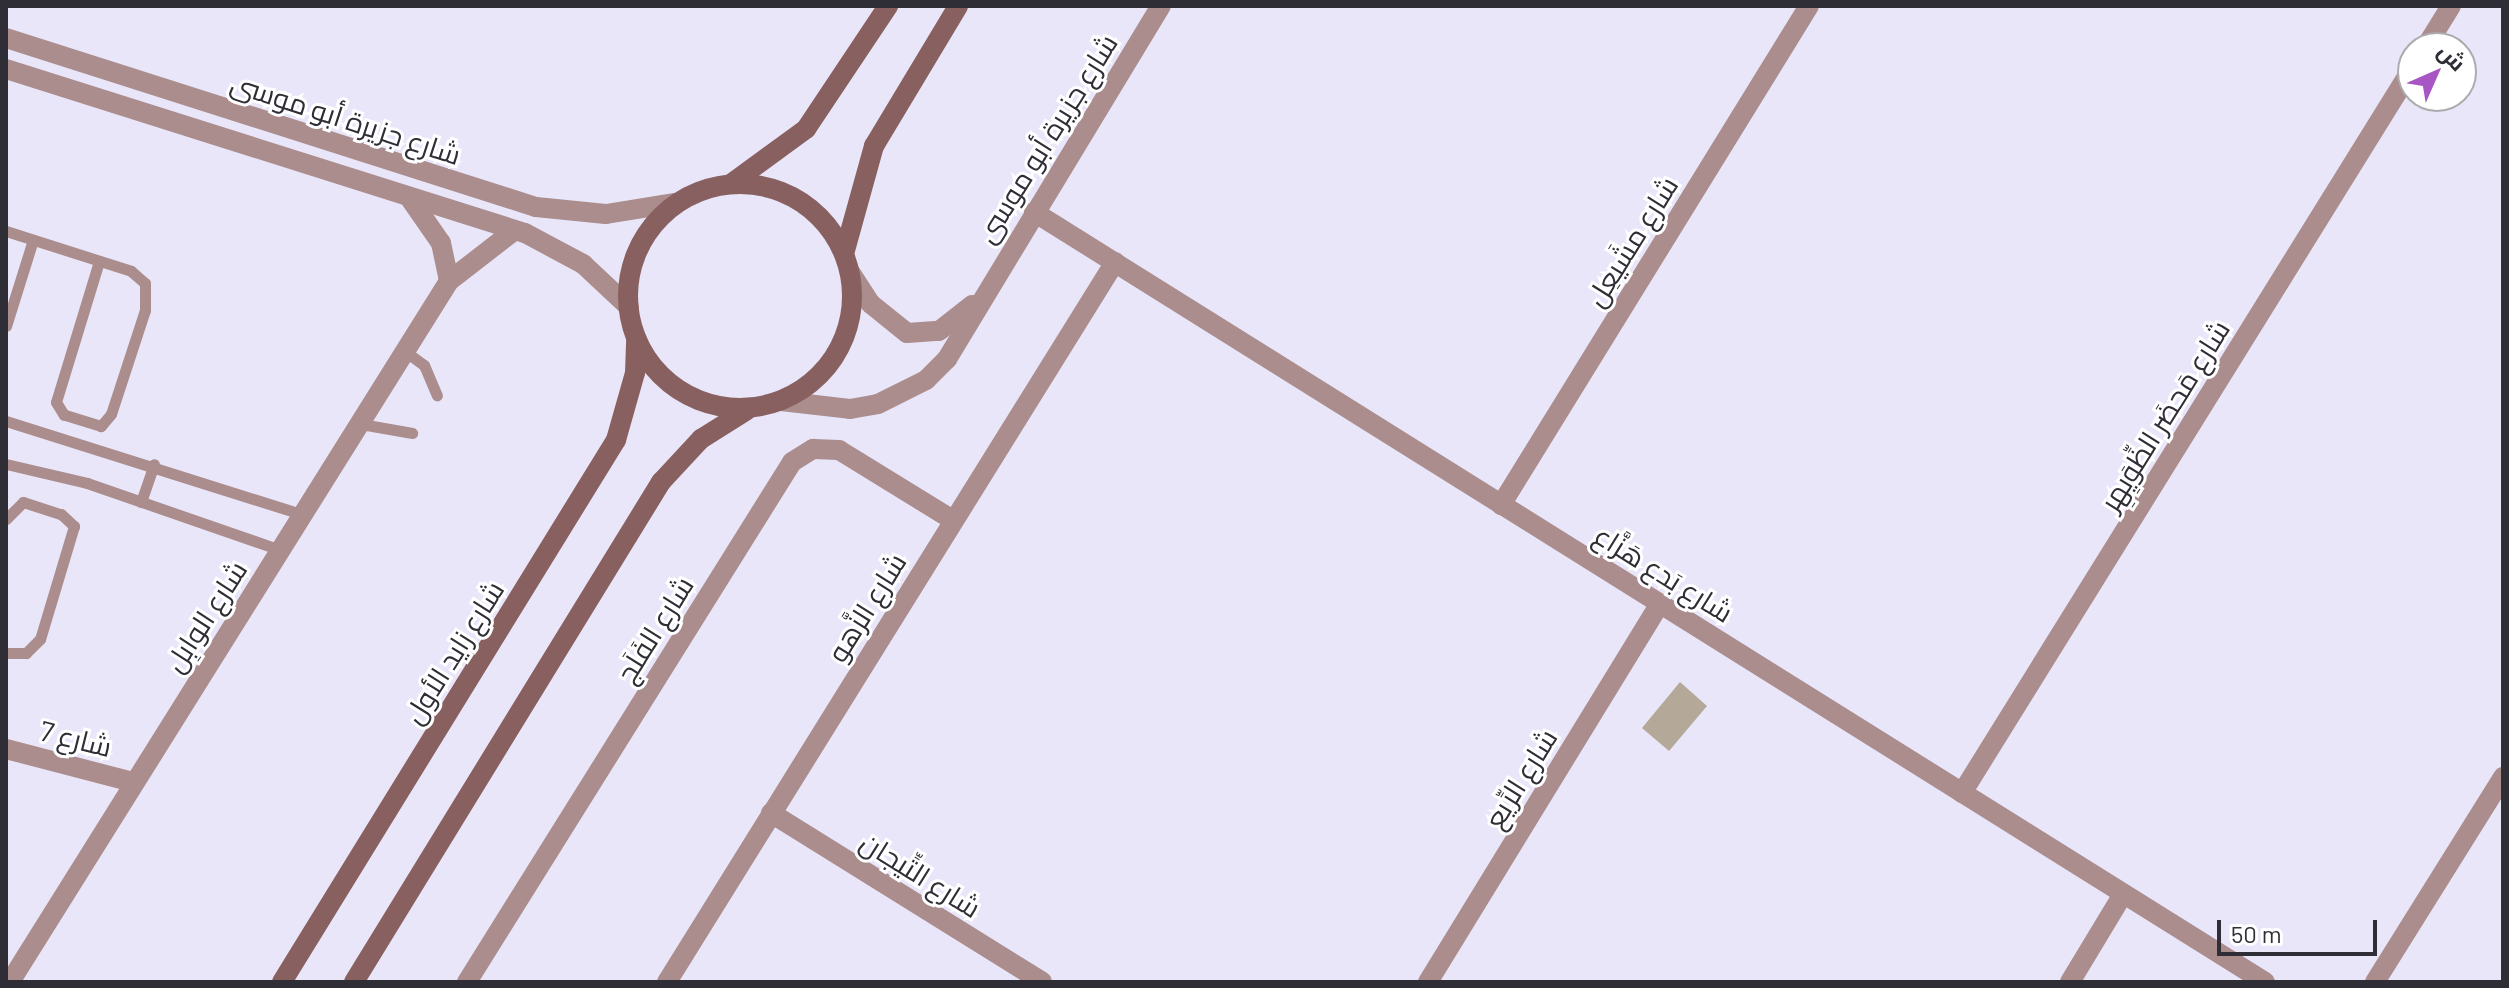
<!DOCTYPE html>
<html>
<head>
<meta charset="utf-8">
<style>
  body { margin:0 }
  #map { position:relative; width:2509px; height:988px; overflow:hidden; background:#e9e6fa; font-family:Barlow,Cairo,sans-serif }
  div>[style] { position:absolute }
  [style*='--x'] { left:calc(var(--x)*1px); top:calc(var(--y)*1px); width:calc(var(--w)*1px); rotate:calc(var(--a)*1deg) }
  .building>* { inset:0; background:#b4a898 }
  .service>* { height:11px; margin:-5.5px; padding:0 5.5px; transform-origin:5.5px; border-radius:5.5px; background:#aa8d8c }
  .minor>* { height:20px; margin:-10px; padding:0 10px; transform-origin:10px; border-radius:10px; background:#aa8d8c }
  .secondary>* { height:20px; margin:-10px; padding:0 10px; transform-origin:10px; border-radius:10px; background:#896060 }
  .secondary>.ring { margin:-10px; padding:0; box-sizing:content-box; background:none; border:20px solid #896060; border-radius:50% }
  span { translate:-50% -50%; white-space:nowrap; text-align:center; line-height:1.15; -webkit-text-stroke:6px #fff; paint-order:stroke }
  .street-label { font-size:28px; color:#2f2d35 }
  .frame { position:absolute; inset:0; border:8px solid #2f2d35; pointer-events:none }
  .north { position:absolute; left:2397px; top:32px; width:80px; height:80px; box-sizing:border-box; background:#fff; border:2px solid #acabae; border-radius:50%; rotate:45deg; font-size:22px; font-weight:700; line-height:32px; text-align:center; color:#2f2d35 }
  .north::after { content:''; display:block; margin:auto; width:28px; height:36px; background:#a956c5; clip-path:polygon(50% 0,100% 100%,50% 72%,0 100%) }
  .scale { position:absolute; left:2217px; top:920px; width:160px; height:36px; box-sizing:border-box; border:4px solid #2f2d35; border-top:0; padding-left:10px; font-size:24px; line-height:28px; white-space:nowrap; color:#2f2d35; -webkit-text-stroke:6px #fff; paint-order:stroke }
</style>
</head>
<body>
<div id="map">
  <div class="building">
    <div style="clip-path:polygon(1680px 682px,1707px 706px,1669px 751px,1642px 728px)"></div>
  </div>
  <div class="service">
    <div style="--x:6;--y:231;--w:131;--a:17.7"></div>
    <div style="--x:131;--y:271;--w:18;--a:41"></div>
    <div style="--x:145;--y:283;--w:27;--a:90"></div>
    <div style="--x:145;--y:310;--w:109;--a:108.1"></div>
    <div style="--x:111;--y:414;--w:16;--a:130"></div>
    <div style="--x:101;--y:426;--w:39;--a:-163"></div>
    <div style="--x:64;--y:415;--w:15;--a:-122"></div>
    <div style="--x:56;--y:402;--w:147;--a:-73"></div>
    <div style="--x:6;--y:326;--w:90;--a:-72.6"></div>
    <div style="--x:406;--y:352;--w:22;--a:36"></div>
    <div style="--x:424;--y:365;--w:33;--a:67"></div>
    <div style="--x:6;--y:421;--w:312;--a:17.5"></div>
    <div style="--x:361;--y:424;--w:52;--a:10"></div>
    <div style="--x:6;--y:464;--w:83;--a:13.2"></div>
    <div style="--x:87;--y:483;--w:205;--a:19.1"></div>
    <div style="--x:141;--y:502;--w:40;--a:-71.1"></div>
    <div style="--x:6;--y:519;--w:24;--a:-45"></div>
    <div style="--x:23;--y:502;--w:40;--a:18"></div>
    <div style="--x:61;--y:514;--w:18;--a:43"></div>
    <div style="--x:74;--y:526;--w:118;--a:106.7"></div>
    <div style="--x:40;--y:639;--w:20;--a:135"></div>
    <div style="--x:26;--y:653;--w:20;--a:180"></div>
  </div>
  <div class="minor">
    <div style="--x:6;--y:38;--w:556;--a:17.69"></div>
    <div style="--x:536;--y:207;--w:70;--a:5.7"></div>
    <div style="--x:606;--y:214;--w:70;--a:-9.1"></div>
    <div style="--x:2425;--y:48;--w:49;--a:-58.2"></div>
    <div style="--x:6;--y:69;--w:544;--a:17.54"></div>
    <div style="--x:525;--y:233;--w:66;--a:28.1"></div>
    <div style="--x:583;--y:264;--w:63;--a:43.1"></div>
    <div style="--x:409;--y:197;--w:56;--a:55.2"></div>
    <div style="--x:441;--y:243;--w:39;--a:78"></div>
    <div style="--x:1034;--y:212;--w:1452;--a:32.03"></div>
    <div style="--x:850;--y:272;--w:38;--a:57"></div>
    <div style="--x:871;--y:304;--w:46;--a:38.9"></div>
    <div style="--x:907;--y:333;--w:32;--a:-4"></div>
    <div style="--x:939;--y:331;--w:42;--a:-38.2"></div>
    <div style="--x:781;--y:401;--w:69;--a:6.6"></div>
    <div style="--x:850;--y:409;--w:28;--a:-10"></div>
    <div style="--x:878;--y:404;--w:54;--a:-26.6"></div>
    <div style="--x:926;--y:380;--w:30;--a:-45"></div>
    <div style="--x:947;--y:359;--w:413;--a:-58.8"></div>
    <div style="--x:1501;--y:505;--w:586;--a:-58.32"></div>
    <div style="--x:6;--y:749;--w:131;--a:14.6"></div>
    <div style="--x:1962;--y:793;--w:855;--a:-58.15"></div>
    <div style="--x:771;--y:813;--w:319;--a:31.9"></div>
    <div style="--x:10;--y:982;--w:827;--a:-57.94"></div>
    <div style="--x:449;--y:281;--w:83;--a:-37.7"></div>
    <div style="--x:467;--y:982;--w:613;--a:-57.99"></div>
    <div style="--x:792;--y:462;--w:25;--a:-32"></div>
    <div style="--x:813;--y:449;--w:26;--a:2"></div>
    <div style="--x:839;--y:450;--w:134;--a:31.6"></div>
    <div style="--x:667;--y:982;--w:848;--a:-58.11"></div>
    <div style="--x:1428;--y:982;--w:444;--a:-58.5"></div>
    <div style="--x:2070;--y:982;--w:103;--a:-58.9"></div>
    <div style="--x:2375;--y:982;--w:242;--a:-58"></div>
  </div>
  <div class="secondary">
    <div style="--x:732;--y:183;--w:92;--a:-36.1"></div>
    <div style="--x:806;--y:129;--w:148;--a:-56.3"></div>
    <div class="ring" style="left:628px;top:184px;width:204px;height:204px"></div>
    <div style="--x:844;--y:254;--w:112;--a:-74.5"></div>
    <div style="--x:874;--y:146;--w:163;--a:-59"></div>
    <div style="--x:282;--y:982;--w:637;--a:-58.36"></div>
    <div style="--x:616;--y:440;--w:70;--a:-74.2"></div>
    <div style="--x:635;--y:373;--w:35;--a:-88"></div>
    <div style="--x:354;--y:982;--w:587;--a:-58.45"></div>
    <div style="--x:661;--y:482;--w:59;--a:-47.1"></div>
    <div style="--x:701;--y:439;--w:54;--a:-32.2"></div>
  </div>
  <div class="street-label">
    <span style="left:346px;top:118px;rotate:18deg">شارع جزيرة أبو موسى</span>
    <span style="left:1046px;top:138px;rotate:-58deg">شارع جزيرة أبو موسى</span>
    <span style="left:1631px;top:241px;rotate:-58deg">شارع مشَيعِل</span>
    <span style="left:2164px;top:415px;rotate:-58deg">شارع مَحضَر الظِّوَيِهِر</span>
    <span style="left:1664px;top:573px;rotate:32deg">شارع بَدع هَزَّاع</span>
    <span style="left:866px;top:607px;rotate:-58deg">شارع الزَّهو</span>
    <span style="left:205px;top:616px;rotate:-57deg">شارع الوابِل</span>
    <span style="left:654px;top:629px;rotate:-58deg">شارع الفَلَج</span>
    <span style="left:453px;top:652px;rotate:-58deg">شارع زايد الأول</span>
    <span style="left:76px;top:738px;rotate:14deg">شارع 7</span>
    <span style="left:1520px;top:778px;rotate:-58deg">شارع الرِّيع</span>
    <span style="left:921px;top:874px;rotate:32deg">شارع التِّيجان</span>
  </div>
  <div class="frame"></div>
  <div class="north">ش</div>
  <div class="scale">50 m</div>
</div>
</body>
</html>
